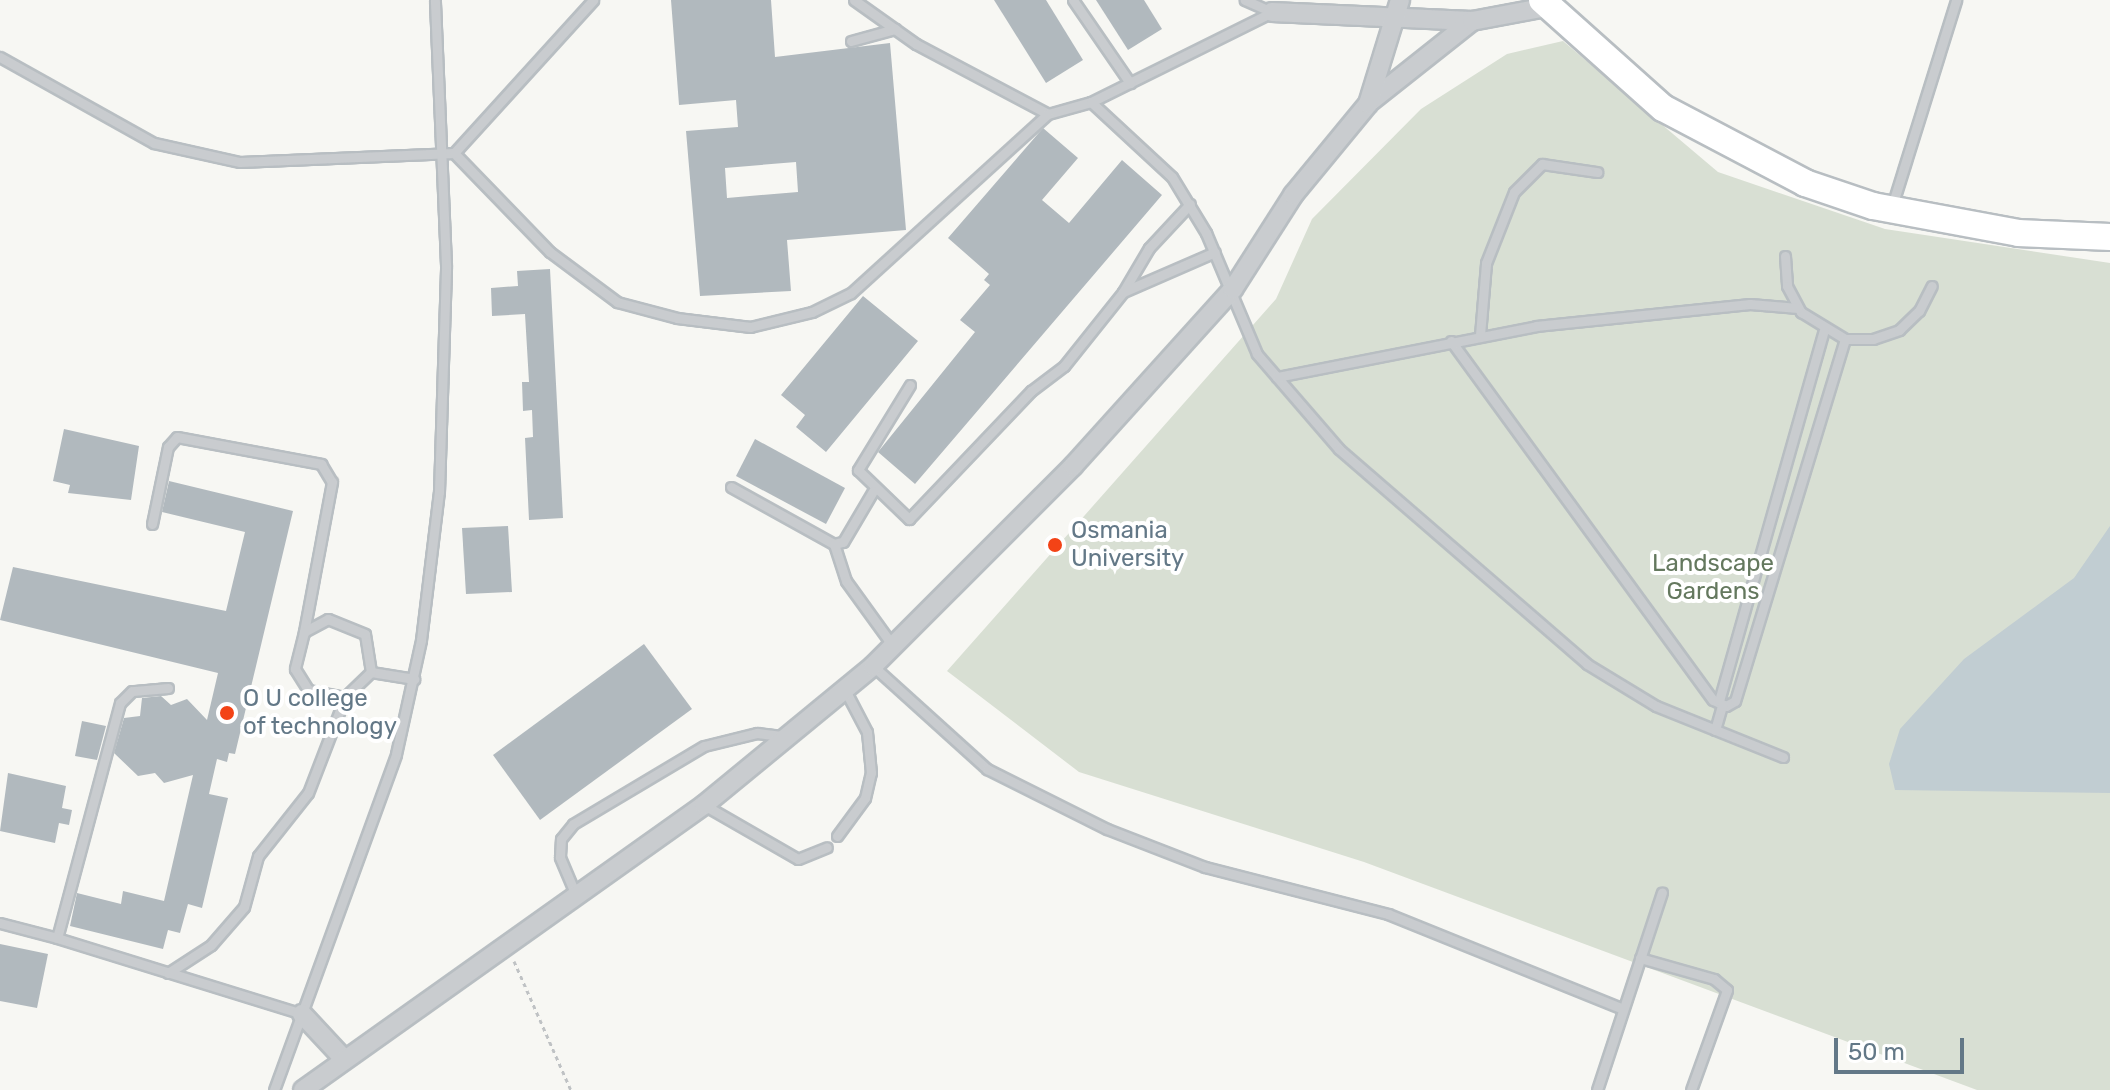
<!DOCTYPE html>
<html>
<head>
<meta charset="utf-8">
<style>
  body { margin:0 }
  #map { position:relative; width:2110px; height:1090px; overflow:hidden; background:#f7f7f3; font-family:Rubik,sans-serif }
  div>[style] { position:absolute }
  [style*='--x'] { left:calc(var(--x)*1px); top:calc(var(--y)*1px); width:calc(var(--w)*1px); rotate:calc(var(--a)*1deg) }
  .green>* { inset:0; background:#d8dfd3 }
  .water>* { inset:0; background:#c1cdd2 }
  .building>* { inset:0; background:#b1b9be }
  .path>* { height:3px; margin-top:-1.5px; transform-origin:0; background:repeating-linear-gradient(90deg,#bfc2c4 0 4px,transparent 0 8px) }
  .roads { filter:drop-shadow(2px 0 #b8bec2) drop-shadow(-2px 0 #b8bec2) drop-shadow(0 2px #b8bec2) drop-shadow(0 -2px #b8bec2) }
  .service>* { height:9px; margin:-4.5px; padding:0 4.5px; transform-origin:4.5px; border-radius:4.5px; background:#c9cccf }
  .minor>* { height:18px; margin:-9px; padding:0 9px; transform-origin:9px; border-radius:9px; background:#c9cccf }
  .secondary>* { height:26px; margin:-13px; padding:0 13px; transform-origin:13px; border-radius:13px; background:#fff }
  .dots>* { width:22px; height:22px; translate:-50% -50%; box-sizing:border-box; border:4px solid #fff; border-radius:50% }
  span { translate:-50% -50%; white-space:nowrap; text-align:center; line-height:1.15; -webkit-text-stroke:8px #fff; paint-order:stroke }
  .poi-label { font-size:24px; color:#637887 }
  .left { translate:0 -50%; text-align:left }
  .park-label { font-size:24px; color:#64785e }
  .scale { position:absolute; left:1834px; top:1038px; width:130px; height:36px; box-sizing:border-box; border:4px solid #637887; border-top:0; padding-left:10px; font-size:24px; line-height:28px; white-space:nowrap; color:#637887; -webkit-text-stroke:6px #fff; paint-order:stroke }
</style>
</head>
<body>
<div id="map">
  <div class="green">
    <div style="clip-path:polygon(1563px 41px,1718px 172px,1885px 229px,2110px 263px,2110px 1090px,1977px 1090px,1364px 862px,1079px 772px,947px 671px,1276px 299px,1312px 219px,1421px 109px,1507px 54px)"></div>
  </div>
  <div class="water">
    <div style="clip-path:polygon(2110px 526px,2110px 793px,1895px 790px,1889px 764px,1900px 729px,1964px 659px,2074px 578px)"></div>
  </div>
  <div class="building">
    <div style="clip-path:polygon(evenodd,671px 0,771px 0,775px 57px,890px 43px,906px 230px,787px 240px,791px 291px,700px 296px,686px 131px,738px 127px,736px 100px,679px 105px,671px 0,796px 162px,798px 192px,727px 198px,725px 168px,796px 162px)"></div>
    <div style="clip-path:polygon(994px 0,1046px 0,1083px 60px,1046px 83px)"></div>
    <div style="clip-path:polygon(1096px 0,1144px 0,1162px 29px,1128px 50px)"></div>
    <div style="clip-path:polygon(1043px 128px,1078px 158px,1042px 200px,1069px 223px,1122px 160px,1162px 195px,915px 484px,878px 452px,975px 332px,960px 320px,990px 285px,984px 280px,989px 274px,948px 238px)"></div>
    <div style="clip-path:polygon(550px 269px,563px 518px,529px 520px,525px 438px,533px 437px,532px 410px,523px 411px,522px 382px,529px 382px,525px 314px,492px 316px,491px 288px,518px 286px,517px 271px)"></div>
    <div style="clip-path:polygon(863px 296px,918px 341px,826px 452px,796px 427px,805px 415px,781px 395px)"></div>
    <div style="clip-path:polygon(64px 429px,139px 446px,131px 500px,68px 493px,70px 485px,53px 481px)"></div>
    <div style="clip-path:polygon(755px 439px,845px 488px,826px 524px,736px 476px)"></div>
    <div style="clip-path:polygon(169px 481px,293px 511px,235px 754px,229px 753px,227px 762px,217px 759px,209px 794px,228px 798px,202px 908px,188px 904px,180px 933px,168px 930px,163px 949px,70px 926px,77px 893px,121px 904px,123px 891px,164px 901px,193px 775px,164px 783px,155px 773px,138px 776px,114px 753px,124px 718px,140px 716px,142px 698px,161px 696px,171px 705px,187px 699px,207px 720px,218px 673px,0 620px,13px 567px,226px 611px,245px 532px,162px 512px)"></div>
    <div style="clip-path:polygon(508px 526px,512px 592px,466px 594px,462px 528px)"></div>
    <div style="clip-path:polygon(644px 644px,692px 709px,540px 820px,493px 755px)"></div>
    <div style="clip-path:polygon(82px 721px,106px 726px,97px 760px,75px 756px)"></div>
    <div style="clip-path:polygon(8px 773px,66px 786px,62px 808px,72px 810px,69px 825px,59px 823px,55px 843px,0 831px)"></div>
    <div style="clip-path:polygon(0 944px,48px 954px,37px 1008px,0 1001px)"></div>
  </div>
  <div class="path">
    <div style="--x:514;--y:961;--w:141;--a:66.2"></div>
  </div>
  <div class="roads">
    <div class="service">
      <div style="--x:854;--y:0;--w:76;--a:35.4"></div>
      <div style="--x:916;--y:44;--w:149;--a:27.9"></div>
      <div style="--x:1048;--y:114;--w:45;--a:-15.6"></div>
      <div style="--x:1091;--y:102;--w:202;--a:-26.4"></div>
      <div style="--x:1272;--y:12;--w:30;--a:-156"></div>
      <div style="--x:1073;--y:0;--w:101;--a:55.5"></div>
      <div style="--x:851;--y:41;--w:46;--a:-15.3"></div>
      <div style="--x:0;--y:57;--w:176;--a:29.2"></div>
      <div style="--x:154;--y:143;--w:88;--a:12.5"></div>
      <div style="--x:240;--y:162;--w:214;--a:-2.4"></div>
      <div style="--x:454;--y:153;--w:138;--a:45.9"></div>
      <div style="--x:550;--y:252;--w:84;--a:36.7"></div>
      <div style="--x:617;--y:302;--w:62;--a:14.9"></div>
      <div style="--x:677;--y:318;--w:74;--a:7"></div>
      <div style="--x:750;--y:327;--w:64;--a:-13.6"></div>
      <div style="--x:812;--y:312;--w:43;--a:-26"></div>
      <div style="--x:851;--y:293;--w:266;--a:-42.3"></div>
      <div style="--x:1091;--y:102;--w:110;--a:42.8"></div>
      <div style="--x:1172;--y:177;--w:66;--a:58.7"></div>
      <div style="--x:1206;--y:233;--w:131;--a:67.1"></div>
      <div style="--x:1257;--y:354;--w:125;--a:49.2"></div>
      <div style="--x:1339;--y:449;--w:328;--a:40.9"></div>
      <div style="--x:1587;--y:664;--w:81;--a:31.3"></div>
      <div style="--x:1656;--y:706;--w:137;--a:21.9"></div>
      <div style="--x:454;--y:153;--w:207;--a:-47.7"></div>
      <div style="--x:1892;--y:206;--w:216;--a:-72.7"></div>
      <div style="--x:1785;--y:256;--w:30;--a:86"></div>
      <div style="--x:1787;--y:286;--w:30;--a:62"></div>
      <div style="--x:1801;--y:312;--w:52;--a:31.5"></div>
      <div style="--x:1845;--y:339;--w:28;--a:0"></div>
      <div style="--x:1873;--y:339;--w:28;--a:-19"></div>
      <div style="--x:1899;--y:330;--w:28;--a:-44"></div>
      <div style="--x:1919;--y:311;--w:28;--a:-63"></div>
      <div style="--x:1123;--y:292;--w:51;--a:-59.4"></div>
      <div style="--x:1149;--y:248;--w:60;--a:-47"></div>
      <div style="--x:1480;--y:335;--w:72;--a:-85.2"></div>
      <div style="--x:1486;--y:263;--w:76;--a:-68.5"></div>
      <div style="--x:1514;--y:192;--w:40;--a:-45"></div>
      <div style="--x:1542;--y:164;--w:56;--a:8.3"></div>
      <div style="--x:1451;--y:341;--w:444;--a:53.9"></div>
      <div style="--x:1713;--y:700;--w:14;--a:25"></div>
      <div style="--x:1726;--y:706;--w:10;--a:-29"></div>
      <div style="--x:1735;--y:701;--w:378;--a:-73.1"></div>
      <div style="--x:1277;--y:377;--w:264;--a:-11.1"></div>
      <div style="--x:1536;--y:326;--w:215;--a:-5.9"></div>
      <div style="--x:1750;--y:304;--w:48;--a:4.8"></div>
      <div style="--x:910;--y:385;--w:100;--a:121.5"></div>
      <div style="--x:858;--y:470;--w:71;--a:43.9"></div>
      <div style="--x:909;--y:519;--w:177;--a:-46.4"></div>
      <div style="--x:1031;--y:391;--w:41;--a:-37.1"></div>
      <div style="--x:1064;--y:366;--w:95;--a:-51.4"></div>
      <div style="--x:1123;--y:292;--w:100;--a:-23.5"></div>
      <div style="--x:731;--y:487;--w:118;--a:29"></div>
      <div style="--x:834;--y:544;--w:9;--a:-13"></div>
      <div style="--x:843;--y:542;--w:59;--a:-59.5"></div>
      <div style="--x:152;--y:524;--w:79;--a:-78.3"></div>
      <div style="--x:168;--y:447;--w:13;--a:-48"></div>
      <div style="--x:177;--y:437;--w:147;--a:10.6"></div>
      <div style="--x:321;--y:464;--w:21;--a:59"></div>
      <div style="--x:332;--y:482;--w:153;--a:100.6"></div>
      <div style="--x:834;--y:544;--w:39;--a:72"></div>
      <div style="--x:846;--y:581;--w:80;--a:54.1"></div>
      <div style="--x:873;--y:666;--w:154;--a:42.1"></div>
      <div style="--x:987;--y:769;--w:134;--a:26.6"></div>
      <div style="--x:1107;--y:829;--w:105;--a:21.2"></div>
      <div style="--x:1205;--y:867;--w:189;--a:14.4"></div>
      <div style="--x:1388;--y:914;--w:253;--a:22"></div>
      <div style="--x:371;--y:672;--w:44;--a:9.2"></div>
      <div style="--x:168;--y:688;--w:36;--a:175"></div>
      <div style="--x:132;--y:691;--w:17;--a:135"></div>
      <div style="--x:120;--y:703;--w:243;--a:105"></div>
      <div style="--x:57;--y:938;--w:257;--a:17.2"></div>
      <div style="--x:1719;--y:701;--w:385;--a:-74.2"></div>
      <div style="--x:1715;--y:730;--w:26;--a:-74"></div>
      <div style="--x:704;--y:805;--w:108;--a:29.9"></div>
      <div style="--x:798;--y:859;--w:31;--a:-22"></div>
      <div style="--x:837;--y:836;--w:47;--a:-53.6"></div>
      <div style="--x:865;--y:798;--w:26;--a:-77"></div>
      <div style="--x:871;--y:773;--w:41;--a:-95.6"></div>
      <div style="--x:867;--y:732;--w:45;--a:-117.7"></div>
      <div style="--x:575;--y:893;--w:39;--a:-113"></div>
      <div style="--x:560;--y:857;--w:18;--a:-87"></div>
      <div style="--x:561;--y:839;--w:19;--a:-51"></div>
      <div style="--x:573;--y:824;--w:152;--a:-30.8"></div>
      <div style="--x:704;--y:746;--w:55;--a:-13.8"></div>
      <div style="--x:757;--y:733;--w:31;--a:7"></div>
      <div style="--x:0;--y:923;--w:59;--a:14.7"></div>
      <div style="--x:1640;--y:958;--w:77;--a:15.8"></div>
      <div style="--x:1714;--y:979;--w:17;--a:40"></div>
      <div style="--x:1727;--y:990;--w:106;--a:109.8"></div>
      <div style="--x:168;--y:973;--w:51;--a:-33.1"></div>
      <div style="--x:211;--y:945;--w:50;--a:-49"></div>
      <div style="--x:244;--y:907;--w:53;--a:-74.6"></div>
      <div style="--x:258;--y:856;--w:80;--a:-51.6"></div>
      <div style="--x:308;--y:793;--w:103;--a:-68.9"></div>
      <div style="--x:345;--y:697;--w:36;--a:-44"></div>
      <div style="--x:371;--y:672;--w:38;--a:-99"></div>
      <div style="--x:365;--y:634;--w:40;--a:-158"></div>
      <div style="--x:328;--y:619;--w:27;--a:152"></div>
      <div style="--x:304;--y:632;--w:38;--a:104"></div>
      <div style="--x:295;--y:669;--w:25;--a:58"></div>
      <div style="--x:308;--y:690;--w:38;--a:11"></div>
      <div style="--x:274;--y:1090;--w:357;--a:-70"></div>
      <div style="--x:396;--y:754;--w:117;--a:-77.6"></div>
      <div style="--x:421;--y:640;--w:149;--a:-83.1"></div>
      <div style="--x:439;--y:492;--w:227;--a:-88.2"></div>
      <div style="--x:446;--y:265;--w:265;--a:-92.4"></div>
      <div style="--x:1597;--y:1090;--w:208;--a:-71.8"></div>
    </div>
    <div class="minor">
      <div style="--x:1272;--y:12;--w:200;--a:2.6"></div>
      <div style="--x:1371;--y:101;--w:129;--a:-38.4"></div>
      <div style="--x:1472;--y:21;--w:76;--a:-10.6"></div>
      <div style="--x:302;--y:1014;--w:62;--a:47"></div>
      <div style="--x:303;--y:1090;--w:492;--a:-35.4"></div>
      <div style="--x:704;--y:805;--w:219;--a:-39.4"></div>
      <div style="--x:873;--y:666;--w:283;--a:-45"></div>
      <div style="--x:1073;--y:466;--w:239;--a:-47.9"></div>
      <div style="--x:1233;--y:289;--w:112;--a:-57.4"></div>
      <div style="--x:1293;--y:195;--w:118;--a:-50.5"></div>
      <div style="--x:1368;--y:104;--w:109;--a:-72.9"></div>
    </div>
    <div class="secondary">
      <div style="--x:1542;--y:0;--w:162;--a:41.8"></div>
      <div style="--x:1663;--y:108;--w:161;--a:27.8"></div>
      <div style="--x:1805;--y:183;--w:72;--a:18.7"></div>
      <div style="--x:1873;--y:206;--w:147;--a:10.5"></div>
      <div style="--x:2018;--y:233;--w:92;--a:2.5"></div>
    </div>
  </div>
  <div class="dots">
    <div style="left:1055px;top:545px;background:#f34316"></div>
    <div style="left:227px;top:713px;background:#f34316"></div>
  </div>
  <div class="poi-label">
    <span class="left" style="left:1071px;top:545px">Osmania<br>University</span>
    <span class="left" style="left:243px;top:713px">O U college<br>of technology</span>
  </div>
  <div class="park-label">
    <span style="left:1713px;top:578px">Landscape<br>Gardens</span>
  </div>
  <div class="scale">50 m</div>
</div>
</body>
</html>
